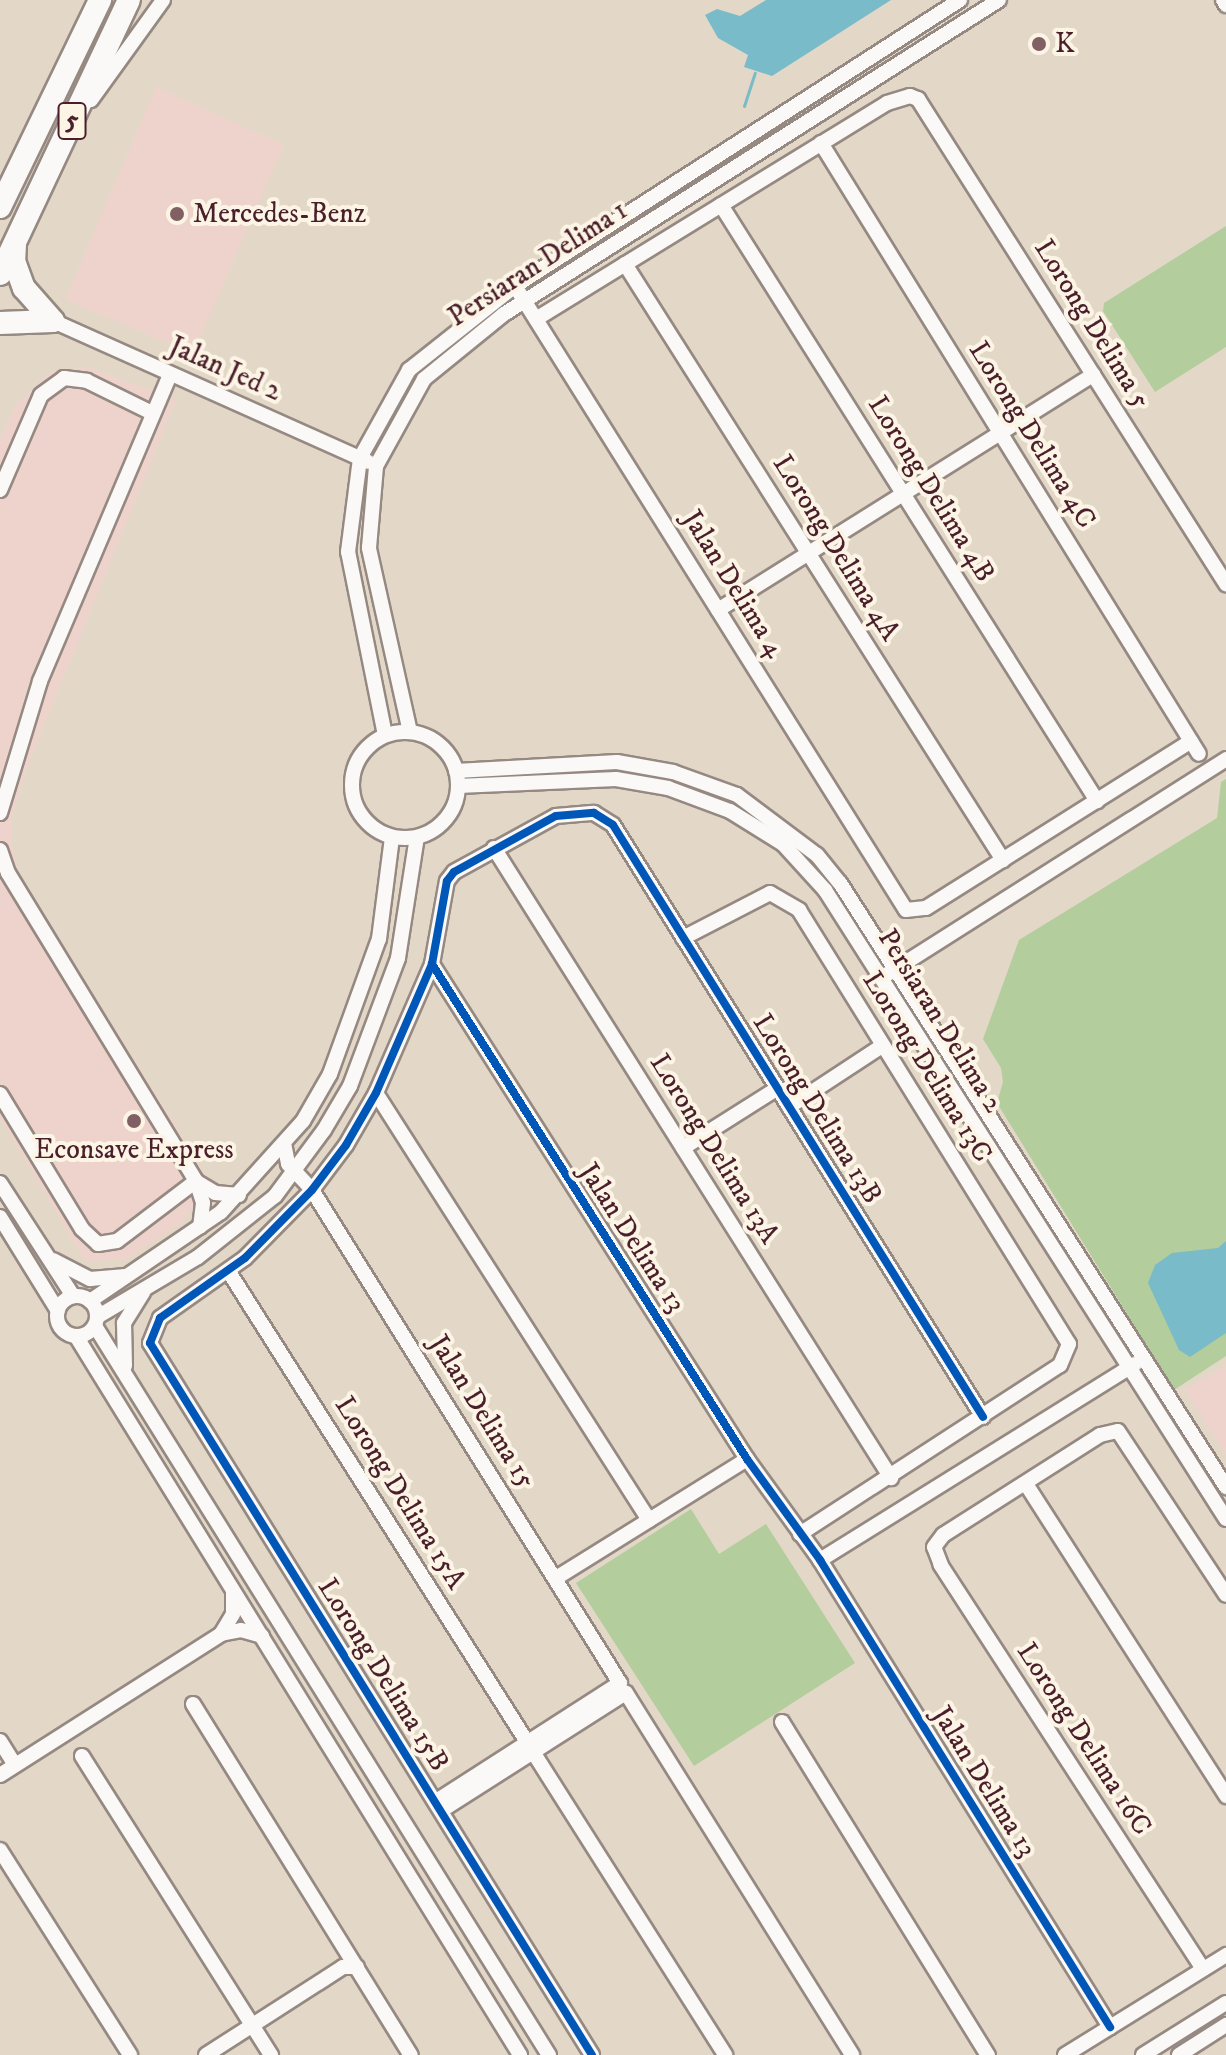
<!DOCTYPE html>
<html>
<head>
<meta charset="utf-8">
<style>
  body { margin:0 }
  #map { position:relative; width:1226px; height:2055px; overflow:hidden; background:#e3d8c7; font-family:"IM FELL DW Pica",serif }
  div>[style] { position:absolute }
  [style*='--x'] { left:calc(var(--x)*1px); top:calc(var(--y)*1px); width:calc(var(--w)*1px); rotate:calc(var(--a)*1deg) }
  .built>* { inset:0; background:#eed3cc }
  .green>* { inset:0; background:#b3cd9c }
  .water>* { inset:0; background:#79bbc9 }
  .stream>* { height:3px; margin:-1.5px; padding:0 1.5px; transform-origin:1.5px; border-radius:1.5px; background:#79bbc9 }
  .roads { filter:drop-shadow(2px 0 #958982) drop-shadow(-2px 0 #958982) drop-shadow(0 2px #958982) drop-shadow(0 -2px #958982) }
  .minor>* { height:14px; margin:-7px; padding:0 7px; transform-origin:7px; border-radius:7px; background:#fbf9f7 }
  .minor>.ring { margin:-7px; padding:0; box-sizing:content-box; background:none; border:14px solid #fbf9f7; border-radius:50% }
  .highway>* { height:22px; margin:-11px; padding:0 11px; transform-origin:11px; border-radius:11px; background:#fbf9f7 }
  .cycleway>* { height:8px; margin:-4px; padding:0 4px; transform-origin:4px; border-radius:4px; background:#0057b8 }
  .dots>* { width:22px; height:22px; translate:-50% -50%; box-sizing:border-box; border:4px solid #fcf5e5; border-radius:50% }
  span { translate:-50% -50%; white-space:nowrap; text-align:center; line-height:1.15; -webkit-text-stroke:8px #fcf5e5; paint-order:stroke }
  .shield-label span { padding:2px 6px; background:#fcf5e5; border:2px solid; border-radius:6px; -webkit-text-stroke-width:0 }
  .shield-label { font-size:26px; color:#4a1f2b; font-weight:700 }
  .poi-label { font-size:28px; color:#4a1f2b }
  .left { translate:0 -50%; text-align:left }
  .street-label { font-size:28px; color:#4a1f2b }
</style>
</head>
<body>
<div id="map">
  <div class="built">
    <div style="clip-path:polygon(156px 87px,284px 145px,193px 353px,65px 300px)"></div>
    <div style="clip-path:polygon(88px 367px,176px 400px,26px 770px,12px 817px,12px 844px,17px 869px,211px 1184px,181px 1223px,125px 1260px,85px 1261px,0 1117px,0 439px,16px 405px,51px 372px)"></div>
    <div style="clip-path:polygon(1226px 1366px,1226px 1455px,1185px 1390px)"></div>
  </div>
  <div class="green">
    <div style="clip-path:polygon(1226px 226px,1226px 347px,1155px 392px,1103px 311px,1104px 303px)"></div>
    <div style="clip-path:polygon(1226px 779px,1226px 1356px,1174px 1390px,997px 1103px,1003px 1082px,1001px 1068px,983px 1039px,1019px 940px,1217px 818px,1221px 782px)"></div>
    <div style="clip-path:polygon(691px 1509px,719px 1554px,766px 1524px,855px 1663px,694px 1766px,576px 1583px)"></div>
  </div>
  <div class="water">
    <div style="clip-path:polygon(766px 0,891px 0,772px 76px,744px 67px,748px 55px,718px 38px,705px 15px,717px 9px,740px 16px)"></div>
    <div style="clip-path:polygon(1226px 1241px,1226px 1333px,1190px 1357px,1179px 1350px,1148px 1283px,1155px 1265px,1172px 1253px,1218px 1248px)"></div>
  </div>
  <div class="stream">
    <div style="--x:744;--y:106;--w:35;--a:-72"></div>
  </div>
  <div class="roads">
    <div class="minor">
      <div style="--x:1223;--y:0;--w:6;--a:59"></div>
      <div style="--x:91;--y:100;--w:123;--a:-54.2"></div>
      <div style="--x:821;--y:143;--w:718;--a:58.26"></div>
      <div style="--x:721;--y:205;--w:705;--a:57.75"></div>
      <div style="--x:625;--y:264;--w:706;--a:57.62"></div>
      <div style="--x:515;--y:286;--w:736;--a:57.93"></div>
      <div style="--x:906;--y:910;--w:20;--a:-6"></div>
      <div style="--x:926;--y:908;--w:313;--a:-32.2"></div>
      <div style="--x:536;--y:319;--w:412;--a:-31.6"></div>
      <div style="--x:887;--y:103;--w:24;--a:-17"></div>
      <div style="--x:910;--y:96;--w:9;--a:21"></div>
      <div style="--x:918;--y:99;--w:575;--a:57.58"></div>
      <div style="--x:53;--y:321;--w:345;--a:24.1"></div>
      <div style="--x:0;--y:490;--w:103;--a:-66.7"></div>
      <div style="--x:41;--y:395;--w:29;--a:-36"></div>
      <div style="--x:64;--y:378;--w:23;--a:7"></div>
      <div style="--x:87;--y:381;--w:72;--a:26.2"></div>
      <div style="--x:718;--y:610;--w:443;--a:-32.1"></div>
      <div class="ring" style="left:352px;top:732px;width:92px;height:92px"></div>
      <div style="--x:410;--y:732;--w:189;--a:-102.6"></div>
      <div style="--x:369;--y:548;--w:82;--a:-85.1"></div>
      <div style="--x:376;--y:466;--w:99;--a:-61.1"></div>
      <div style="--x:424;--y:379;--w:103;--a:-39.1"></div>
      <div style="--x:504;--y:314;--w:586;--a:-32.39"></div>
      <div style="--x:385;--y:735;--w:187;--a:-101.4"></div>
      <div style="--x:348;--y:552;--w:95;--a:-82.7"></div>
      <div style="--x:360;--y:458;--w:101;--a:-60.9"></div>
      <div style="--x:409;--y:370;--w:135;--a:-38.4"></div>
      <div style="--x:515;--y:286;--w:529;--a:-32.73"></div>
      <div style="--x:456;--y:771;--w:161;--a:-3.2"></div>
      <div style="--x:617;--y:762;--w:57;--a:10.1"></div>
      <div style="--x:673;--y:772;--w:68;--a:19.8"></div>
      <div style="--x:737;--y:795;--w:100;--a:36.9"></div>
      <div style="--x:817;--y:855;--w:36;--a:51"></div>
      <div style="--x:840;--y:883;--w:717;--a:57.42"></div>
      <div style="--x:458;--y:786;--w:158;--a:-2.5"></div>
      <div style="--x:616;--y:779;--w:53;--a:9.8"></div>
      <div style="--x:668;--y:788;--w:66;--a:20.4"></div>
      <div style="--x:730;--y:811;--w:62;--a:31.9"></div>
      <div style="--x:783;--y:844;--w:62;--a:47.6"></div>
      <div style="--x:825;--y:890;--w:746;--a:57.48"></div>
      <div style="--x:0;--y:813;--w:138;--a:-73.1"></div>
      <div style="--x:40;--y:681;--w:333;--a:-67"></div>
      <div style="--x:494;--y:848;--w:745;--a:57.78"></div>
      <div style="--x:0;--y:850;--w:24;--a:71"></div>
      <div style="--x:8;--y:873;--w:361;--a:58.6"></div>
      <div style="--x:196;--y:1181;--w:23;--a:72"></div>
      <div style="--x:203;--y:1203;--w:24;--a:97"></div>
      <div style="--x:683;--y:938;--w:98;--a:-27.3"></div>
      <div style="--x:770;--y:893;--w:34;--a:30"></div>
      <div style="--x:799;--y:910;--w:511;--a:58.11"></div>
      <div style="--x:1069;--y:1344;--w:23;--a:113"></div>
      <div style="--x:1060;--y:1365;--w:310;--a:147"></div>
      <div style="--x:432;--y:964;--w:587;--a:57.53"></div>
      <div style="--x:747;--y:1459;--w:125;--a:54.1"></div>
      <div style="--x:820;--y:1560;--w:550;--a:58.16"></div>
      <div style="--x:886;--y:975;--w:403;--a:-32.4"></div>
      <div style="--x:376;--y:1093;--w:507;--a:57.41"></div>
      <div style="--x:0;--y:1094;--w:158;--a:58.7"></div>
      <div style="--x:82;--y:1229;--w:22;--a:43"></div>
      <div style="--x:98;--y:1244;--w:19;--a:-9"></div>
      <div style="--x:117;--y:1241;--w:99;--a:-37.2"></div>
      <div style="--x:789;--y:1107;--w:111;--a:-33.3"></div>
      <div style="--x:284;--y:1143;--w:21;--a:79"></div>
      <div style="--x:288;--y:1164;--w:35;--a:47"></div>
      <div style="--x:312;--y:1190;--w:581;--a:58.01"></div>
      <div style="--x:620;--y:1683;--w:219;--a:147.3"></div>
      <div style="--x:683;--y:1148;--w:112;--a:-32.3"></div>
      <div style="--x:197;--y:1182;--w:21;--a:31"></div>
      <div style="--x:215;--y:1193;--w:24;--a:5"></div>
      <div style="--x:0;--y:1183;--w:135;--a:57.1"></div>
      <div style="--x:0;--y:1217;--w:110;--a:58.3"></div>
      <div style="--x:53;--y:1260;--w:42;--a:27.2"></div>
      <div style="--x:90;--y:1279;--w:33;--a:-5"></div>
      <div style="--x:229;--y:1272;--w:557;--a:57.62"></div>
      <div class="ring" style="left:57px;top:1296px;width:26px;height:26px"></div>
      <div style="--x:90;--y:1301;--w:158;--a:-34.2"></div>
      <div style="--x:221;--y:1212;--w:122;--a:-48"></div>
      <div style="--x:303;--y:1121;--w:54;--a:-60.1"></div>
      <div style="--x:330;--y:1074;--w:144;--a:-70.1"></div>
      <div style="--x:379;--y:939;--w:103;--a:-82.7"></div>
      <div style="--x:97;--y:1317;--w:117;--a:-30.7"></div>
      <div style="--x:198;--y:1257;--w:98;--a:-38.4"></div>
      <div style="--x:275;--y:1196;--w:82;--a:-53.4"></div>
      <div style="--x:324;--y:1130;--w:51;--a:-59.4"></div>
      <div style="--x:350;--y:1086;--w:137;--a:-69.4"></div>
      <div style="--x:398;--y:958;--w:122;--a:-81.1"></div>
      <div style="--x:95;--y:1326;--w:859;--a:58.09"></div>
      <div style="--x:76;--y:1336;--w:845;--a:58.3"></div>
      <div style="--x:125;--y:1366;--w:43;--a:-91.3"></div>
      <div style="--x:124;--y:1323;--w:36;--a:-58"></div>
      <div style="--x:1026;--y:1484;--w:371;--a:57.3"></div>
      <div style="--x:820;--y:1560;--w:371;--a:-31.9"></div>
      <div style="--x:556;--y:1578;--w:225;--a:-31.9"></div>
      <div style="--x:221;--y:1634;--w:20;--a:-11"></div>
      <div style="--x:241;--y:1630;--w:22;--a:16"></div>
      <div style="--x:193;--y:1704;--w:413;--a:58.2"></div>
      <div style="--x:782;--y:1722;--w:392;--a:58.3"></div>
      <div style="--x:0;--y:1741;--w:28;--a:58"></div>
      <div style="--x:533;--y:1752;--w:359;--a:57.6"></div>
      <div style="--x:82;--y:1756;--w:354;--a:57.7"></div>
      <div style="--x:0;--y:1775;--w:262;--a:-32.5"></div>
      <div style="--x:221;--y:1634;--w:23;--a:-59"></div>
      <div style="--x:233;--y:1614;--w:22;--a:-90"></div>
      <div style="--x:442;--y:1810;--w:218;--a:-32.5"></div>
      <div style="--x:626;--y:1693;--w:427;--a:58"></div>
      <div style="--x:0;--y:1850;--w:243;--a:57.6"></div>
      <div style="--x:1203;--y:1969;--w:482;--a:-123"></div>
      <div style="--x:941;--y:1565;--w:19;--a:-111"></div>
      <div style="--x:934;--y:1547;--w:15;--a:-53"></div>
      <div style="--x:943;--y:1535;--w:186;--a:-32.5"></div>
      <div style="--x:1100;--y:1435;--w:18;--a:-13"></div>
      <div style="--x:1118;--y:1431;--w:196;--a:56.6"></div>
      <div style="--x:206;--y:2055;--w:163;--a:-32.7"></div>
      <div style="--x:343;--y:1967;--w:14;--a:0"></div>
      <div style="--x:592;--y:2055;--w:838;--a:-121.83"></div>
      <div style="--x:150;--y:1343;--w:27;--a:-68"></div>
      <div style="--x:160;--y:1318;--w:104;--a:-35.2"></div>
      <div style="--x:245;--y:1258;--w:95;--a:-45.4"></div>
      <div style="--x:312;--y:1190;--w:56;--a:-52.9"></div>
      <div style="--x:346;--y:1145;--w:60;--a:-60"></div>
      <div style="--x:376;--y:1093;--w:141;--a:-66.5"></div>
      <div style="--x:432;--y:964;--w:84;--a:-79.8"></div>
      <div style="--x:447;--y:881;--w:11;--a:-52"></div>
      <div style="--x:454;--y:872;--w:116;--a:-28.8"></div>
      <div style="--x:556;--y:816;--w:38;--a:-5"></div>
      <div style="--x:594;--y:813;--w:22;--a:32"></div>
      <div style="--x:613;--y:825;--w:698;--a:57.99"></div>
      <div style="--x:1065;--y:2055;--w:190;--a:-31.8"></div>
      <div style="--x:1143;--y:2055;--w:98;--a:-32.1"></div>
      <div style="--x:1179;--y:2055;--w:56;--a:-32.6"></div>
    </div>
    <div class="highway">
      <div style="--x:0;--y:207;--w:230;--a:-64.2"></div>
      <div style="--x:15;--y:244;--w:17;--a:93"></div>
      <div style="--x:14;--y:261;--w:29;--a:70"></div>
      <div style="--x:24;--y:288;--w:44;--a:48.7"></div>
      <div style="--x:0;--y:274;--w:303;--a:-64.8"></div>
      <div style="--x:0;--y:323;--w:53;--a:-2.2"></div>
    </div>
  </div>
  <div class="cycleway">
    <div style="--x:432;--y:964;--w:587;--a:57.53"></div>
    <div style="--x:747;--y:1459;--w:125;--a:54.1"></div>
    <div style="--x:820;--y:1560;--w:550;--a:58.16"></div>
    <div style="--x:592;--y:2055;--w:838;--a:-121.83"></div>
    <div style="--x:150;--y:1343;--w:27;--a:-68"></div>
    <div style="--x:160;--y:1318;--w:104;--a:-35.2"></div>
    <div style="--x:245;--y:1258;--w:95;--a:-45.4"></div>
    <div style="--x:312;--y:1190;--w:56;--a:-52.9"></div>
    <div style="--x:346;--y:1145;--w:60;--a:-60"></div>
    <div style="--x:376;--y:1093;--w:141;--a:-66.5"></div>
    <div style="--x:432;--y:964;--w:84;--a:-79.8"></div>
    <div style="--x:447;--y:881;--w:11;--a:-52"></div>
    <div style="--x:454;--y:872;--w:116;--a:-28.8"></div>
    <div style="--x:556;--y:816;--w:38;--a:-5"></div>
    <div style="--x:594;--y:813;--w:22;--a:32"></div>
    <div style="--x:613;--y:825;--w:698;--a:57.99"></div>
  </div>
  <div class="dots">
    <div style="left:1039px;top:44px;background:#806062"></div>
    <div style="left:177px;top:214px;background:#806062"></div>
    <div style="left:134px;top:1121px;background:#806062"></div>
  </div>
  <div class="shield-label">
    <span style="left:72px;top:121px">5</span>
  </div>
  <div class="poi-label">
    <span class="left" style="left:1055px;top:44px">K</span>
    <span class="left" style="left:193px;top:214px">Mercedes-Benz</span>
    <span style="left:134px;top:1150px">Econsave Express</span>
  </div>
  <div class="street-label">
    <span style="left:538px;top:264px;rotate:-33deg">Persiaran Delima 1</span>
    <span style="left:1092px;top:324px;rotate:58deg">Lorong Delima 5</span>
    <span style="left:225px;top:369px;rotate:24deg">Jalan Jed 2</span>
    <span style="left:1032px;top:435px;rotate:58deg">Lorong Delima 4C</span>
    <span style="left:931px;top:489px;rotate:58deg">Lorong Delima 4B</span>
    <span style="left:836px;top:548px;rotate:58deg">Lorong Delima 4A</span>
    <span style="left:733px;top:584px;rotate:58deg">Jalan Delima 4</span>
    <span style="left:940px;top:1021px;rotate:58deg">Persiaran Delima 2</span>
    <span style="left:927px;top:1067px;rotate:58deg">Lorong Delima 13C</span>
    <span style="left:817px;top:1109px;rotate:58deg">Lorong Delima 13B</span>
    <span style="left:714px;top:1149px;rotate:58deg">Lorong Delima 13A</span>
    <span style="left:632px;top:1238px;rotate:57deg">Jalan Delima 13</span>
    <span style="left:482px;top:1412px;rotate:58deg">Jalan Delima 15</span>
    <span style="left:400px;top:1493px;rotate:58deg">Lorong Delima 15A</span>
    <span style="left:383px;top:1675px;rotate:58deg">Lorong Delima 15B</span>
    <span style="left:1084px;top:1739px;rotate:57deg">Lorong Delima 16C</span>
    <span style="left:984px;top:1782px;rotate:58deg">Jalan Delima 13</span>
  </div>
</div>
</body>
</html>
